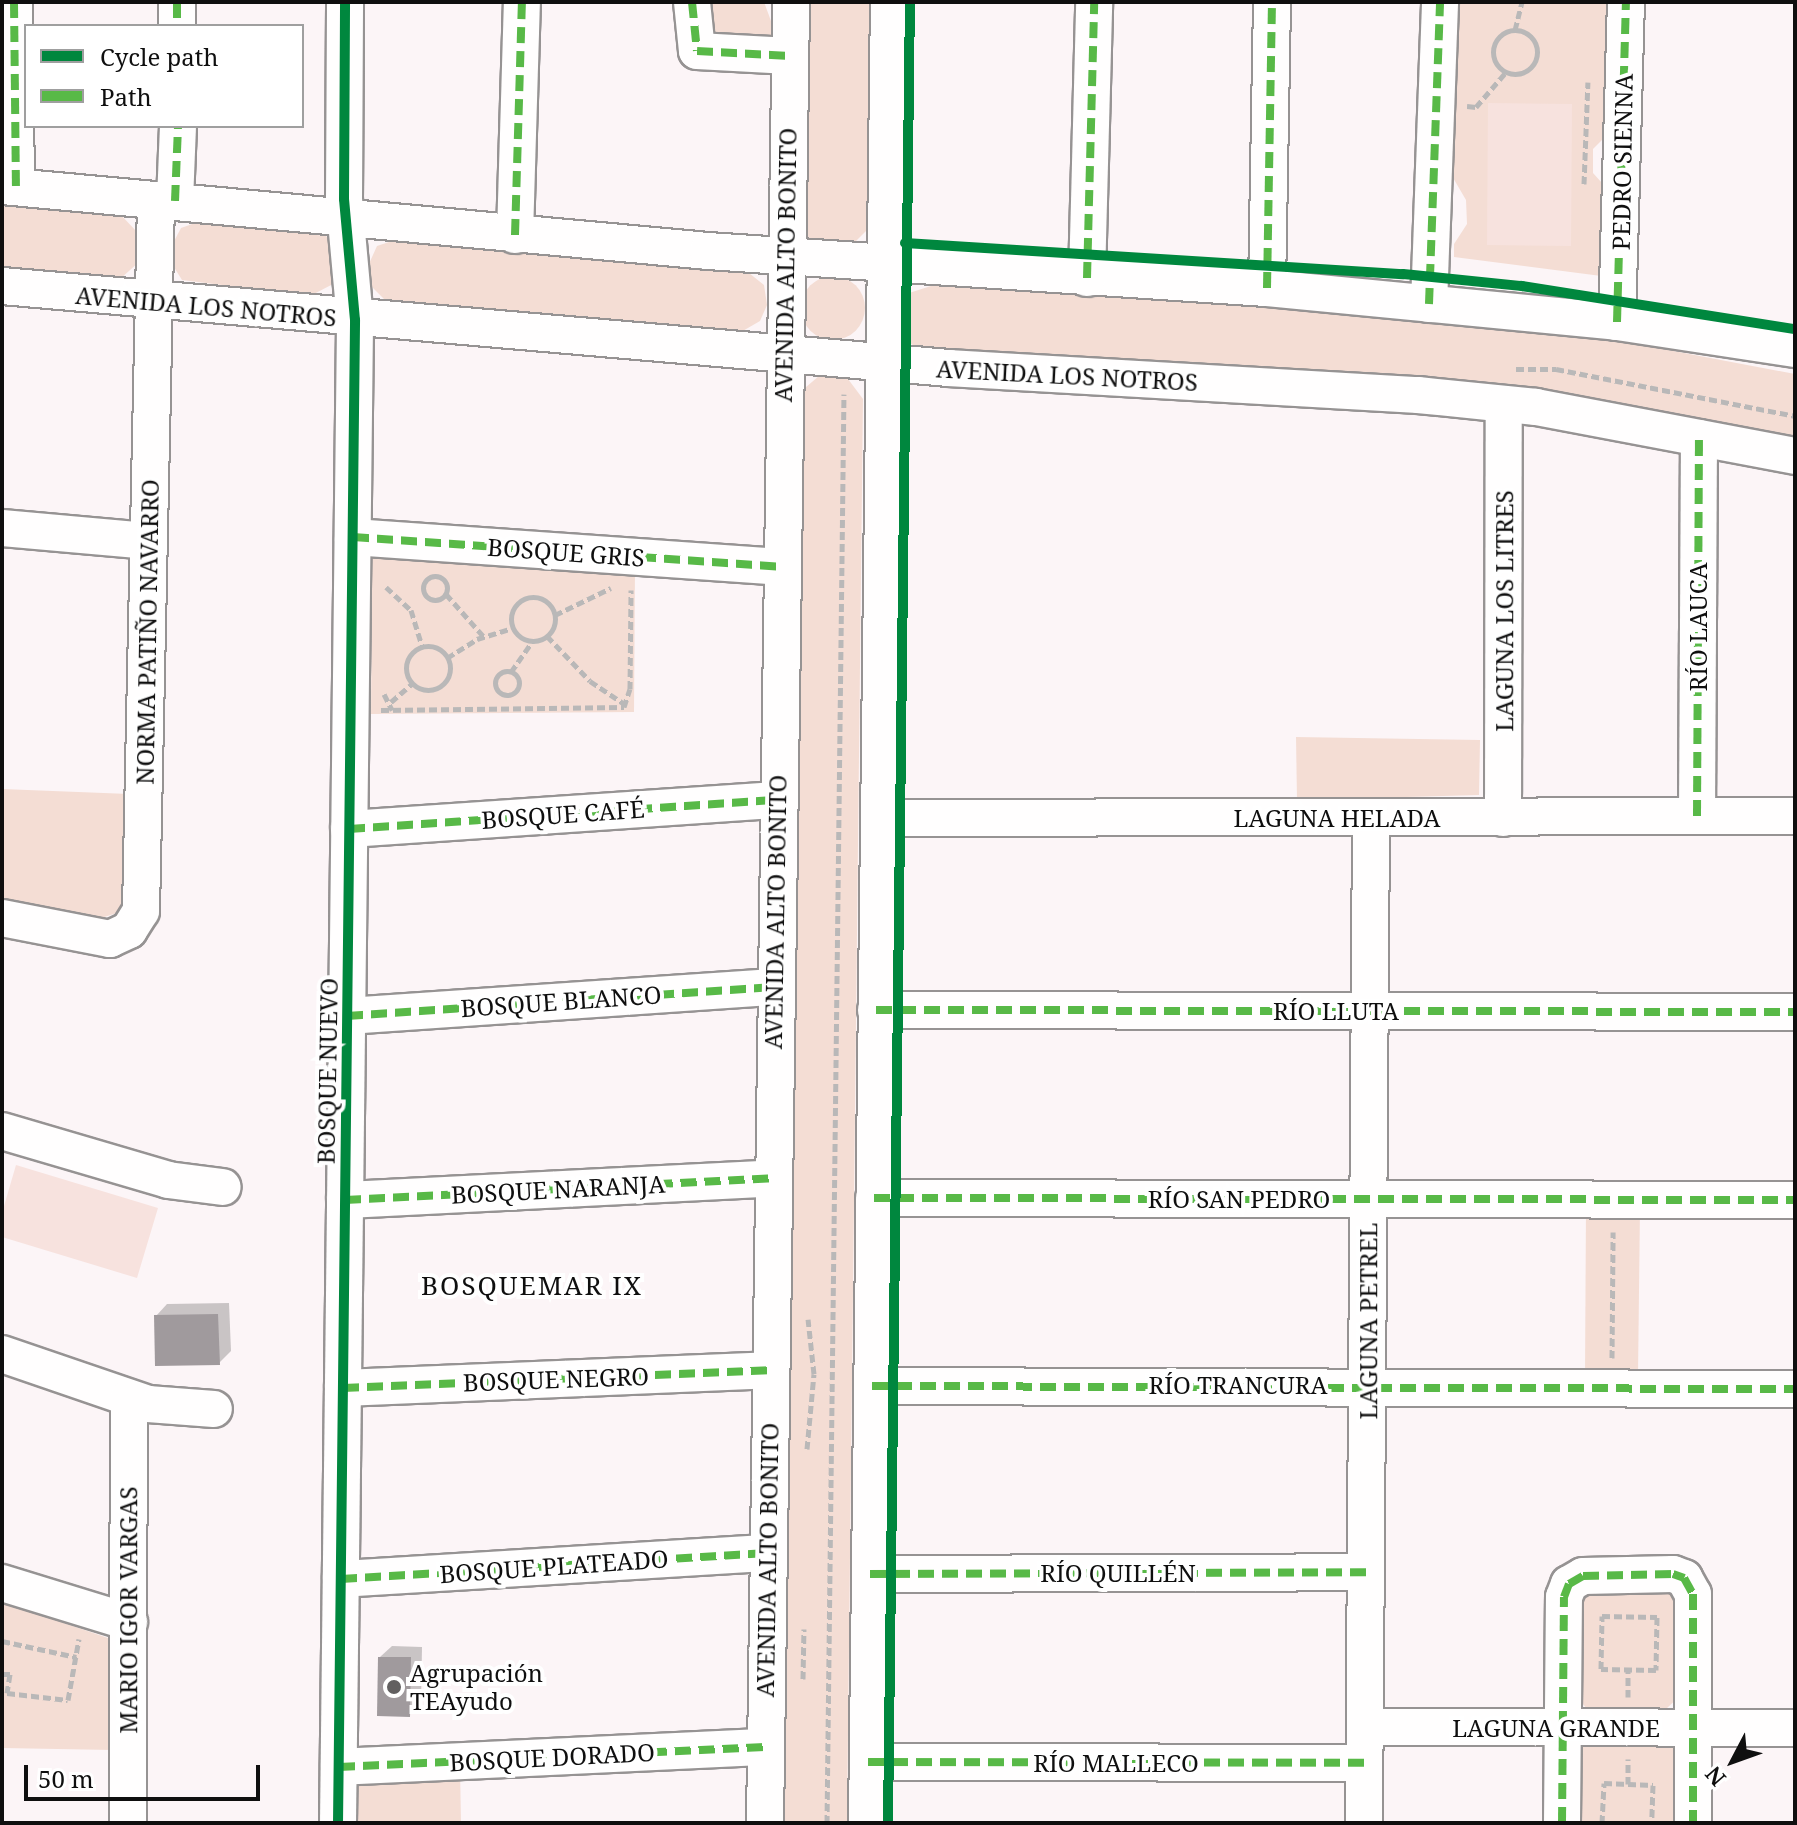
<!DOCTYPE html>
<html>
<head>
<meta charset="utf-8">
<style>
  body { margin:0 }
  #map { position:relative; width:1797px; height:1825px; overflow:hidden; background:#fcf5f7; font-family:"Noto Serif",serif }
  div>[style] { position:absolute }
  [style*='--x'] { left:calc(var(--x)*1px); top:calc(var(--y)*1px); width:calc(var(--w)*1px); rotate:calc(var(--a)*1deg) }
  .green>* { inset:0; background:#f4ddd4 }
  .round { border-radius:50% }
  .pitch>* { inset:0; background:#f7e2de }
  .shadow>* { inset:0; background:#0003 }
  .building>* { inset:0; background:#a09a9d }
  .path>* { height:5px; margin-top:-2.5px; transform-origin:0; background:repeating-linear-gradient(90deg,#b9b8b8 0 8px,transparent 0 12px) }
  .path>.ring { margin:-2.5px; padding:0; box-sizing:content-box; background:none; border:5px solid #b9b8b8; border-radius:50% }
  .roads { filter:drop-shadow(2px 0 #969393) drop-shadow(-2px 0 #969393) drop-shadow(0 2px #969393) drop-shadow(0 -2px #969393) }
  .minor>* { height:36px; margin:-18px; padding:0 18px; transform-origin:18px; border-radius:18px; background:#fffefe }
  .quiet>* { height:8px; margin-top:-4px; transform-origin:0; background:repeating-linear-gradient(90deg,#58b947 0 16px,transparent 0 24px) }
  .cycleway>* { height:10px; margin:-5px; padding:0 5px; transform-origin:5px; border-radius:5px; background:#00873e }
  .dots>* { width:22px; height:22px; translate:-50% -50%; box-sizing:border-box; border:4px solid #fff; border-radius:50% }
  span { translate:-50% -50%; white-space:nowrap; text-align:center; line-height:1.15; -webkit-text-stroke:8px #fff; paint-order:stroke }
  .street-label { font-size:24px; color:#0f0f0f }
  .poi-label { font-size:24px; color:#0f0f0f }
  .left { translate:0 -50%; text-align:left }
  .neighbourhood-label { font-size:26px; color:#0f0f0f; letter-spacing:2px }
  .frame { position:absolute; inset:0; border:4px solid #0f0f0f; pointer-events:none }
  .legend { position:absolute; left:24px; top:24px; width:280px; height:104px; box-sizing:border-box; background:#fff; border:2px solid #9f9f9f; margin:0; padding:10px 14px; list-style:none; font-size:24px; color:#0f0f0f }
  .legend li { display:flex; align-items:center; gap:16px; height:40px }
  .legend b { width:40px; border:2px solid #9f9f9f }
  .north { position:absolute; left:1693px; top:1721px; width:80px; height:80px; -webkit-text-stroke:6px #fff; paint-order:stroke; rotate:229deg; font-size:22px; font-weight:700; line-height:32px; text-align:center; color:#0f0f0f }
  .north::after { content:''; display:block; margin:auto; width:28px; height:36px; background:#0f0f0f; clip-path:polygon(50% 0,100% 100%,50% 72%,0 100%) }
  .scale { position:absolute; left:24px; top:1765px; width:236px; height:36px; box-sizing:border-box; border:4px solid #0f0f0f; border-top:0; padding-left:10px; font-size:24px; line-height:28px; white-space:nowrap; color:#0f0f0f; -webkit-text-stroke:6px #fff; paint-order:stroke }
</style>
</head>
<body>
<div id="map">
  <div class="green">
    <div style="clip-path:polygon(698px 2px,764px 2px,778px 40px,711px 49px)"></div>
    <div style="clip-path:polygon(805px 2px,873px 2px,867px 221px,866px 231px,853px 244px,805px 238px)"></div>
    <div style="clip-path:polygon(1455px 2px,1615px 2px,1611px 131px,1593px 149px,1593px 173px,1611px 193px,1609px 277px,1454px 257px,1454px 244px,1467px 224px,1466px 200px,1452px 176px)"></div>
    <div style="clip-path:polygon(2px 204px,119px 213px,138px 233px,139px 262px,120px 279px,2px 270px)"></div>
    <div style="clip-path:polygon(198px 222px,326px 236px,333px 244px,335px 283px,310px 296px,182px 280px,172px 264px,171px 247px,181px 228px)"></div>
    <div style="clip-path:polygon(395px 240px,744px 269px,764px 285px,767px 305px,760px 321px,741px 332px,387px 302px,372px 287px,368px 266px,377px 246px)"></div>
    <div class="round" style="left:801px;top:276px;width:64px;height:64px"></div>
    <div style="clip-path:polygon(934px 285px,1325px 307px,1563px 330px,1795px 374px,1795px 440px,1543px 390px,921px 349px,905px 341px,899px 330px,900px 306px,906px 294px)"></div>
    <div style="clip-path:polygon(819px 376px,848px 379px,863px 399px,847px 1823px,783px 1823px,799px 393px)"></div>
    <div style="clip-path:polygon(382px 547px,635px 567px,634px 712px,371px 714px,372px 558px)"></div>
    <div style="clip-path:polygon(1296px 737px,1480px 740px,1479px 795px,1297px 800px)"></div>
    <div style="clip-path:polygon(2px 789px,129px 794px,126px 902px,120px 912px,98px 919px,2px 901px)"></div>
    <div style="clip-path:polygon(1586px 1206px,1640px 1207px,1638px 1376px,1585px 1375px)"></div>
    <div style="clip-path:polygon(1676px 1585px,1683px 1693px,1666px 1709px,1587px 1709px,1573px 1692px,1577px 1589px)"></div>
    <div style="clip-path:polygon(2px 1602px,108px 1638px,113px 1750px,2px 1748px)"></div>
    <div style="clip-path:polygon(1586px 1743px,1670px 1743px,1682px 1759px,1683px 1823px,1573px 1823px,1572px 1759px)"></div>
    <div style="clip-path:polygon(460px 1768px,461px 1823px,355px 1823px,355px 1774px)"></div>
  </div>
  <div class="pitch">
    <div style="clip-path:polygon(1488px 103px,1572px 104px,1571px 246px,1487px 245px)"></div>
    <div style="clip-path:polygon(16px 1165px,158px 1208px,137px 1278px,2px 1237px,2px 1213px)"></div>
  </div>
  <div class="shadow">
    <div style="clip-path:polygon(229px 1303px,231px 1351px,219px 1363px,156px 1316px,167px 1304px)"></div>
    <div style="clip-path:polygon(392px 1646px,422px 1647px,421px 1704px,409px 1715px,380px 1657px)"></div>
  </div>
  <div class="building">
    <div style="clip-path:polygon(218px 1314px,220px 1365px,155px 1366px,154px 1315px)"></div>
    <div style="clip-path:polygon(378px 1657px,411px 1657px,410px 1717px,377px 1716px)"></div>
  </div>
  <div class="path">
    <div class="ring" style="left:1493px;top:30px;width:39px;height:39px"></div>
    <div style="--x:1515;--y:30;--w:29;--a:-76"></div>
    <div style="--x:1467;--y:106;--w:9;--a:6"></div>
    <div style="--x:1476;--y:107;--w:46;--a:-49.4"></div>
    <div style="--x:1584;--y:184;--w:102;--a:-87.8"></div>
    <div style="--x:1516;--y:369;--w:40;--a:0"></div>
    <div style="--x:1556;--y:369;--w:244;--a:11.1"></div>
    <div class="ring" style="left:423px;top:576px;width:19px;height:19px"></div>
    <div style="--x:386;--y:587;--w:34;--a:43"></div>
    <div style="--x:411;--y:610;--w:38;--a:73"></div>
    <div style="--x:446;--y:594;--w:57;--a:48.5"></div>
    <div class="ring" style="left:511px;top:597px;width:39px;height:39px"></div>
    <div style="--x:555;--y:615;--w:62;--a:-25.7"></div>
    <div style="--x:547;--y:636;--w:62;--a:46.3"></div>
    <div style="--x:590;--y:681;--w:43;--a:33.7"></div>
    <div class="ring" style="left:406px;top:646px;width:39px;height:39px"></div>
    <div style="--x:447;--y:658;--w:36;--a:-32"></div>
    <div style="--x:477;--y:639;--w:37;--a:-17"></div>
    <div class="ring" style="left:495px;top:671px;width:19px;height:19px"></div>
    <div style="--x:511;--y:672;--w:38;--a:-55"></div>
    <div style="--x:384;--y:694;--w:18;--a:63"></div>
    <div style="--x:391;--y:702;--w:28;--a:-41"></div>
    <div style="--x:381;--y:710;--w:243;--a:-0.7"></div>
    <div style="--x:624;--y:707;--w:19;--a:-72"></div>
    <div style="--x:630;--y:689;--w:99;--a:-89.4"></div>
    <div style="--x:1612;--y:1358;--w:126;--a:-89.5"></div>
    <div style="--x:807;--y:1449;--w:75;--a:-84.7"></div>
    <div style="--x:814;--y:1374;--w:55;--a:-96.2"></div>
    <div style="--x:1602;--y:1616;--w:55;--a:1"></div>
    <div style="--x:1657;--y:1617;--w:53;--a:91.1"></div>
    <div style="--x:1656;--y:1670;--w:55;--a:-179"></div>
    <div style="--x:1601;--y:1669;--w:53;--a:-88.9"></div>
    <div style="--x:2;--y:1641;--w:76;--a:12.2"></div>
    <div style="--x:2;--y:1674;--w:8;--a:0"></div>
    <div style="--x:10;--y:1674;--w:19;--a:99"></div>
    <div style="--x:7;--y:1693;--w:61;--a:6.5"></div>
    <div style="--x:68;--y:1700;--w:62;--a:-79.8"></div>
    <div style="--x:803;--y:1679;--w:50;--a:-88.9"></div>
    <div style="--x:1628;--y:1697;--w:27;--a:-90"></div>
    <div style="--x:1628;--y:1784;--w:25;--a:-90"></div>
    <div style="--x:827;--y:1823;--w:1429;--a:-89.32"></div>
    <div style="--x:1602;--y:1823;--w:40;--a:-87.1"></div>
    <div style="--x:1604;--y:1783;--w:49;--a:2.3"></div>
    <div style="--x:1653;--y:1785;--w:38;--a:92"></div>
  </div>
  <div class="roads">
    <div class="minor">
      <div style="--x:14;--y:2;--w:185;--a:89.4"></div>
      <div style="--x:177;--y:2;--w:24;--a:90"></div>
      <div style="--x:692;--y:2;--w:49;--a:84.2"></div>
      <div style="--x:697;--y:51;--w:93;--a:3.1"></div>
      <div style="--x:2;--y:186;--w:709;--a:5.26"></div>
      <div style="--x:708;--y:251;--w:560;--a:3.79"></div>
      <div style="--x:1267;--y:288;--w:352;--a:5.5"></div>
      <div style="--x:1617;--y:322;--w:180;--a:8.6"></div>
      <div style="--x:175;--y:201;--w:75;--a:-87.7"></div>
      <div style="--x:515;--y:235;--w:233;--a:-88.3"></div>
      <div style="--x:1087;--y:278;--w:276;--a:-88.5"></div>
      <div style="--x:2;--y:286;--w:950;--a:4.95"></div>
      <div style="--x:948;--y:368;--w:471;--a:3.3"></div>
      <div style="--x:1418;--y:395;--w:119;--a:5.8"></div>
      <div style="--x:1536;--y:407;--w:264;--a:10.7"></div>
      <div style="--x:1267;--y:288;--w:286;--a:-89"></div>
      <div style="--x:1429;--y:304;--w:302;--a:-87.9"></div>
      <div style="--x:1617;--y:322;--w:320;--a:-88.4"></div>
      <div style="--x:2;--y:528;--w:147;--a:5.1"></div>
      <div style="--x:353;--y:537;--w:428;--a:4"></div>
      <div style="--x:1697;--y:816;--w:378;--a:-89.7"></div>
      <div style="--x:879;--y:818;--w:916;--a:-0.13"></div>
      <div style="--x:1503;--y:818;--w:414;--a:-89.9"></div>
      <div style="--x:349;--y:829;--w:429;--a:-3.9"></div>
      <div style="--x:2;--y:918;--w:110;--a:11"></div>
      <div style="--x:110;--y:939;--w:21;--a:-25"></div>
      <div style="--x:129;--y:930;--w:22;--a:-58"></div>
      <div style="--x:141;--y:911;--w:711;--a:-88.79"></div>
      <div style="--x:876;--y:1010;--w:919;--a:0.12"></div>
      <div style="--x:347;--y:1016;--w:428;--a:-3.9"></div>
      <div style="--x:2;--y:1131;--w:173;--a:16.4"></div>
      <div style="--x:168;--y:1180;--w:55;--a:7.3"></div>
      <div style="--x:874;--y:1198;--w:921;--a:0.12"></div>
      <div style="--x:345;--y:1200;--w:428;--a:-2.9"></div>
      <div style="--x:2;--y:1354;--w:154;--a:18.9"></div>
      <div style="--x:148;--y:1404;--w:66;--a:4.3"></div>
      <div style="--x:872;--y:1386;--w:923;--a:0.19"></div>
      <div style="--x:343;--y:1388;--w:426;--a:-2.4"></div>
      <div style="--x:870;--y:1574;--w:496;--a:-0.2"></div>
      <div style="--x:341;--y:1579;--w:427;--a:-3.5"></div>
      <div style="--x:2;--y:1583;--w:133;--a:17.1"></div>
      <div style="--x:1365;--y:1727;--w:430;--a:0.1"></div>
      <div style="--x:868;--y:1762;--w:496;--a:0.1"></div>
      <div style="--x:339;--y:1767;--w:426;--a:-2.7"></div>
      <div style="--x:128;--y:1823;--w:425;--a:-89.9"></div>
      <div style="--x:338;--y:1823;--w:1503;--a:-89.35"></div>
      <div style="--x:355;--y:320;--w:121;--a:-95.2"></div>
      <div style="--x:344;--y:199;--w:197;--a:-89.7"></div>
      <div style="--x:765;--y:1823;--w:1821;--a:-89.18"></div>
      <div style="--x:867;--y:1823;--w:1821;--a:-89.31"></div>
      <div style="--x:1364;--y:1823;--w:1005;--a:-89.6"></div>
      <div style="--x:1562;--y:1823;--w:226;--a:-89.5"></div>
      <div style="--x:1564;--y:1597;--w:14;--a:-69"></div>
      <div style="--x:1569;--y:1584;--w:16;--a:-30"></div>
      <div style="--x:1583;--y:1576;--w:90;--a:-1.3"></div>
      <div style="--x:1673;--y:1574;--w:12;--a:20"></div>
      <div style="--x:1684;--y:1578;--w:18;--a:61"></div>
      <div style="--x:1693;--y:1594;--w:229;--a:90"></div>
    </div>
  </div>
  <div class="quiet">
    <div style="--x:14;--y:2;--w:185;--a:89.4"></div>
    <div style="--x:177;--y:2;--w:24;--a:90"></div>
    <div style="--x:692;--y:2;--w:49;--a:84.2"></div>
    <div style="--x:697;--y:51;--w:93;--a:3.1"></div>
    <div style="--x:175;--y:201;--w:75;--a:-87.7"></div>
    <div style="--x:515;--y:235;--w:233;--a:-88.3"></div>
    <div style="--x:1087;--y:278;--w:276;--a:-88.5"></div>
    <div style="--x:1267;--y:288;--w:286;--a:-89"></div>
    <div style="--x:1429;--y:304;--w:302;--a:-87.9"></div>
    <div style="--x:1617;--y:322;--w:320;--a:-88.4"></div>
    <div style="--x:353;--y:537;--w:428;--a:4"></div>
    <div style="--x:1697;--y:816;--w:378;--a:-89.7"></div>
    <div style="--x:349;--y:829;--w:429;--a:-3.9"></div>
    <div style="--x:876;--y:1010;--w:919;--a:0.12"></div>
    <div style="--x:347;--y:1016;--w:428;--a:-3.9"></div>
    <div style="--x:874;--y:1198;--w:921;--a:0.12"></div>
    <div style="--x:345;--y:1200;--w:428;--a:-2.9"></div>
    <div style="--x:872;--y:1386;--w:923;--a:0.19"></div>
    <div style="--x:343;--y:1388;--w:426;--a:-2.4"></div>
    <div style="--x:870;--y:1574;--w:496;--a:-0.2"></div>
    <div style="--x:341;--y:1579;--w:427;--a:-3.5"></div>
    <div style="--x:868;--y:1762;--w:496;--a:0.1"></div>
    <div style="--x:339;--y:1767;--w:426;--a:-2.7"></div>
    <div style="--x:1562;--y:1823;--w:226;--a:-89.5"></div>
    <div style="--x:1564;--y:1597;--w:14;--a:-69"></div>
    <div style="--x:1569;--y:1584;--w:16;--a:-30"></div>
    <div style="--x:1583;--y:1576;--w:90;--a:-1.3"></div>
    <div style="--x:1673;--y:1574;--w:12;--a:20"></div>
    <div style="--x:1684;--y:1578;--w:18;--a:61"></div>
    <div style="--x:1693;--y:1594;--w:229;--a:90"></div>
  </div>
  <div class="cycleway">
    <div style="--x:905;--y:243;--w:499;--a:3.6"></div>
    <div style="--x:1403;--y:274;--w:120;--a:5.8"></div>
    <div style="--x:1522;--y:286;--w:276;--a:9"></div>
    <div style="--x:338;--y:1823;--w:1503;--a:-89.35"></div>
    <div style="--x:355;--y:320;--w:121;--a:-95.2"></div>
    <div style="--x:344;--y:199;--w:197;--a:-89.7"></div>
    <div style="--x:888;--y:1823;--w:1821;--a:-89.31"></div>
  </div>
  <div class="dots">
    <div style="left:394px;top:1687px;background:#626060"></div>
  </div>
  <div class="street-label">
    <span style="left:1622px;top:162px;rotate:-89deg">PEDRO SIENNA</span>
    <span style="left:785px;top:265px;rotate:-89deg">AVENIDA ALTO BONITO</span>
    <span style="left:206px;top:306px;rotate:5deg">AVENIDA LOS NOTROS</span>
    <span style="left:1067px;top:375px;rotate:3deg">AVENIDA LOS NOTROS</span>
    <span style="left:566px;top:552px;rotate:4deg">BOSQUE GRIS</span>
    <span style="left:1504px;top:611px;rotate:-90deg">LAGUNA LOS LITRES</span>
    <span style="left:1698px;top:627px;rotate:-90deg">RÍO LAUCA</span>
    <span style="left:147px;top:632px;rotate:-89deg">NORMA PATIÑO NAVARRO</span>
    <span style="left:563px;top:814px;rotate:-4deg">BOSQUE CAFÉ</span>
    <span style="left:1337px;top:818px">LAGUNA HELADA</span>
    <span style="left:775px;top:912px;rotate:-89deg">AVENIDA ALTO BONITO</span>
    <span style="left:561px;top:1001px;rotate:-4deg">BOSQUE BLANCO</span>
    <span style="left:1336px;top:1011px">RÍO LLUTA</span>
    <span style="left:327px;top:1071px;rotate:-89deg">BOSQUE NUEVO</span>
    <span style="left:558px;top:1189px;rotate:-3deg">BOSQUE NARANJA</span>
    <span style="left:1239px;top:1199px">RÍO SAN PEDRO</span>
    <span style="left:1368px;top:1321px;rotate:-90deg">LAGUNA PETREL</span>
    <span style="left:556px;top:1379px;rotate:-2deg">BOSQUE NEGRO</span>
    <span style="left:1238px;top:1385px">RÍO TRANCURA</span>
    <span style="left:767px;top:1560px;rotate:-89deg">AVENIDA ALTO BONITO</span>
    <span style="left:554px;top:1566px;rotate:-4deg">BOSQUE PLATEADO</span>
    <span style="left:1118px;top:1573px">RÍO QUILLÉN</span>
    <span style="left:128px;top:1610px;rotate:-90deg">MARIO IGOR VARGAS</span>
    <span style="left:1556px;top:1728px">LAGUNA GRANDE</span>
    <span style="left:552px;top:1757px;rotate:-3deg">BOSQUE DORADO</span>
    <span style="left:1116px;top:1763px">RÍO MALLECO</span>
  </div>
  <div class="poi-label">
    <span class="left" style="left:410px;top:1687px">Agrupación<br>TEAyudo</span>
  </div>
  <div class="neighbourhood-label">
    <span style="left:532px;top:1286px">BOSQUEMAR IX</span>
  </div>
  <div class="frame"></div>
  <ul class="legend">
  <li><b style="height:10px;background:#00873e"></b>Cycle path</li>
  <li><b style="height:10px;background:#58b947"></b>Path</li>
  </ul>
  <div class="north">N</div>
  <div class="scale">50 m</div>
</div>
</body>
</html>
